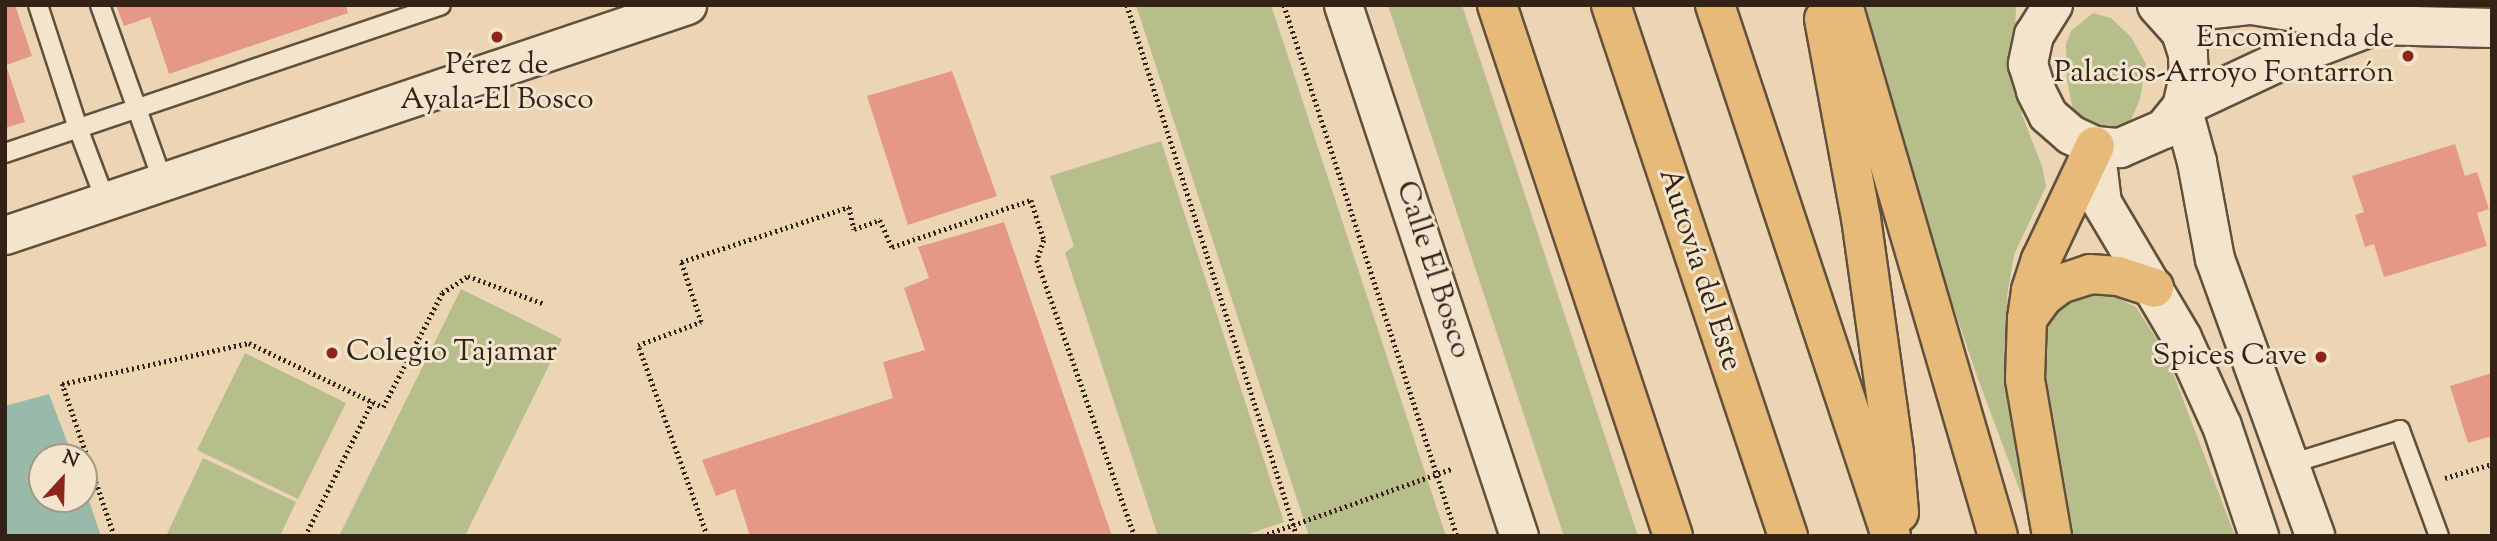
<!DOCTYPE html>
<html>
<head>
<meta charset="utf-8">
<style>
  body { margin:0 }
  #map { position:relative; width:2497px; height:541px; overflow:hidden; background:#ecd5b2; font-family:"Sorts Mill Goudy",serif }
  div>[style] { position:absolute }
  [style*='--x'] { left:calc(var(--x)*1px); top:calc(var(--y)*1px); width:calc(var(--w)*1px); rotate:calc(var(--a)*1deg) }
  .green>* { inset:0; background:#b8bd8c }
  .water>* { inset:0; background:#99b9a9 }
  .building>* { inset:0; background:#e59884 }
  .path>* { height:4.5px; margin-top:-2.25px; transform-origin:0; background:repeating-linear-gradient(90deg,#332316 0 2px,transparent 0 5.5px) }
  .roads { filter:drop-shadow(2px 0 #61503d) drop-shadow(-2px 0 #61503d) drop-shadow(0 2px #61503d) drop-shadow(0 -2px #61503d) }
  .service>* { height:18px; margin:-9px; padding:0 9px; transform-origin:9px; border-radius:9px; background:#f3e4cd }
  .minor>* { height:37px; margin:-18.5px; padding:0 18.5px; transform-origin:18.5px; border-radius:18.5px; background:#f3e4cd }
  .tertiary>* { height:38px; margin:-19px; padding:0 19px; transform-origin:19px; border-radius:19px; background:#f3e4cd }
  .motorway>* { height:38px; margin:-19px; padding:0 19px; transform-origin:19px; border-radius:19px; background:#e6ba79 }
  .dots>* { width:19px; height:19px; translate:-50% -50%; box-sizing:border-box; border:4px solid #f3e4cd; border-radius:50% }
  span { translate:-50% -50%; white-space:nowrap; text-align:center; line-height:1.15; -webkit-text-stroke:6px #f3e4cd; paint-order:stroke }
  .poi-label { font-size:30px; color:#332316 }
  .right { translate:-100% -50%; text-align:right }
  .left { translate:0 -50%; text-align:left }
  .street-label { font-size:30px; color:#332316 }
  .frame { position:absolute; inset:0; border:7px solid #332316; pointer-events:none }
  .north { position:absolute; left:28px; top:443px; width:70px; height:70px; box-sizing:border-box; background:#f3e4cd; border:2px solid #a69784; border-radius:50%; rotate:22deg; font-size:19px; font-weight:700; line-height:28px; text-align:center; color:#332316 }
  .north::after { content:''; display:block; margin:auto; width:24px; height:32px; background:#8f2418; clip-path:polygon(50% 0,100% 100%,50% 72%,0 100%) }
</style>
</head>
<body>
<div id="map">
  <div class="green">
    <div style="clip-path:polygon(1136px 5px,1271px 5px,1446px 536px,1309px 536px)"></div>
    <div style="clip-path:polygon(1388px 5px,1462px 5px,1638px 536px,1564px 536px)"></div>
    <div style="clip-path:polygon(1851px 5px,2016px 5px,2014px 63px,2022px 115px,2042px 166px,2046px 186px,2014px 255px,2007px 296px,2027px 466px,2029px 515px,1978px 379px)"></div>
    <div style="clip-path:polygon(2093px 13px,2111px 18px,2131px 37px,2146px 64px,2140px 99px,2130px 122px,2113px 133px,2093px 132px,2073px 111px,2067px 79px,2066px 44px,2071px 31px)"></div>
    <div style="clip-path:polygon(1161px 141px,1284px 522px,1243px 536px,1158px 536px,1065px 253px,1074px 246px,1050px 176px)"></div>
    <div style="clip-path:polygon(461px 289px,562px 339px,465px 536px,339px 536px)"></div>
    <div style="clip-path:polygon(2102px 291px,2136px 307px,2165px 352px,2235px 536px,2069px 536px,2037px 400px,2040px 331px,2055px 307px,2073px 294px)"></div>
    <div style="clip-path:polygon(245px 353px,346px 403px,298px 499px,197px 450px)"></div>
    <div style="clip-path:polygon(203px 458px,296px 502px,280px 536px,166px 536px)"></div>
  </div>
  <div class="water">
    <div style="clip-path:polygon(49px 394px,73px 457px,42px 457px,42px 499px,84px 499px,84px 486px,101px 536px,5px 536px,5px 406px)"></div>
  </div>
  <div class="building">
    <div style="clip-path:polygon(5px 5px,15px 5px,32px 56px,6px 65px,25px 122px,5px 128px)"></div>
    <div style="clip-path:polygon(116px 5px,346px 5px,348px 13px,169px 74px,150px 17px,124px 26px)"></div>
    <div style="clip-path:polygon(952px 71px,997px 196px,908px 225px,867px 96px)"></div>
    <div style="clip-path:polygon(2455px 144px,2465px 176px,2477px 172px,2489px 209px,2477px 213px,2487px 246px,2384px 277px,2374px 244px,2365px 247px,2355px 215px,2364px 212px,2352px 176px)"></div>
    <div style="clip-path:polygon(1004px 222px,1112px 536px,750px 536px,735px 489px,716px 496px,702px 460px,893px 398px,883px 362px,925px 350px,904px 288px,929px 278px,918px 247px)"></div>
    <div style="clip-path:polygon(2492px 373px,2492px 436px,2468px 443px,2450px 386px)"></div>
  </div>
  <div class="path">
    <div style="--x:1127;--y:5;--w:558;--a:72.25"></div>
    <div style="--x:1284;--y:5;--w:558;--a:71.95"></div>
    <div style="--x:2445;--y:478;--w:49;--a:-16.6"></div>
    <div style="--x:114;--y:536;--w:161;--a:-108.9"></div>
    <div style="--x:62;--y:384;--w:191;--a:-12.4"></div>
    <div style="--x:249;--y:343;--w:148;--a:25.5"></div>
    <div style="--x:383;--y:407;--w:128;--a:-62.6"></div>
    <div style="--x:442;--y:293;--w:31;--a:-33"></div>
    <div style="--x:468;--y:276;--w:82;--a:20"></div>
    <div style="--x:305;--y:536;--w:150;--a:-63.4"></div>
    <div style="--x:707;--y:536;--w:203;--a:-109.9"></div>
    <div style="--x:638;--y:345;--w:67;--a:-20.1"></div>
    <div style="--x:701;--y:322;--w:63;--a:-108.4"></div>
    <div style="--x:681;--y:262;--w:177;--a:-18.1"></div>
    <div style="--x:849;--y:207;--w:23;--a:77"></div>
    <div style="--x:854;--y:229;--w:28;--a:-19"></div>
    <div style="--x:880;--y:220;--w:30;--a:66"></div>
    <div style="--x:892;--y:247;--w:147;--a:-18.7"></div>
    <div style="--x:1031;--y:200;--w:42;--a:72"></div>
    <div style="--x:1044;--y:240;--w:21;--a:109"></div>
    <div style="--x:1037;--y:260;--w:293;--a:70.5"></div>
    <div style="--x:1262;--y:536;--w:201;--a:-19.5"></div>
  </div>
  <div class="roads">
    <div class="service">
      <div style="--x:38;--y:5;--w:129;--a:72"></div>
      <div style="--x:78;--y:128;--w:79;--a:69.3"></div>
      <div style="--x:100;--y:5;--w:188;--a:70.4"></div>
      <div style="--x:5;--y:153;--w:460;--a:-18.7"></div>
      <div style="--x:2290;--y:464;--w:115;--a:-17.2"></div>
      <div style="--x:2400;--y:430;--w:113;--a:69.8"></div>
    </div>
    <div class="minor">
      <div style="--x:1343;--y:5;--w:559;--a:71.66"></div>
      <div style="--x:5;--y:235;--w:720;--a:-18.64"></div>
    </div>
    <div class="tertiary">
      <div style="--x:2053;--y:5;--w:36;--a:122"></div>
      <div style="--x:2034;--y:35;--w:30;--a:102"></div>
      <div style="--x:2028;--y:64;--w:28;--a:73"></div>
      <div style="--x:2036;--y:91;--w:27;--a:63"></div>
      <div style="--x:2048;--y:115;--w:30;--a:41"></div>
      <div style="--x:2071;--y:135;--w:26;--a:25"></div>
      <div style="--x:2095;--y:146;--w:25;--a:5"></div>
      <div style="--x:2120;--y:148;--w:48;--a:-23.4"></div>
      <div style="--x:2164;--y:129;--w:28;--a:-51"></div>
      <div style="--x:2182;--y:107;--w:32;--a:-77"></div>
      <div style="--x:2189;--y:76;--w:22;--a:-93"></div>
      <div style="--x:2188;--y:54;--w:23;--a:-108"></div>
      <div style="--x:2181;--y:32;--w:36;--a:-132"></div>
      <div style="--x:2252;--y:5;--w:126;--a:9.2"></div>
      <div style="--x:2376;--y:25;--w:116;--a:1.5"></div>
      <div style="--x:2167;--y:14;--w:82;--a:-6.3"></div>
      <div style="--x:2182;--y:107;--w:57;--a:74.7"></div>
      <div style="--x:2197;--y:162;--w:99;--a:79.5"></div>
      <div style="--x:2215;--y:259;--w:294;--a:70.1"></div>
      <div style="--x:2182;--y:107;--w:106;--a:-25.1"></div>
      <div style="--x:2278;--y:62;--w:102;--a:-20.8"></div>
      <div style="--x:2095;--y:146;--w:57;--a:83"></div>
      <div style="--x:2102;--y:203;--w:157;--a:59.3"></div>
      <div style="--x:2182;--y:338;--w:97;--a:65.6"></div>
      <div style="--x:2222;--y:426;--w:116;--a:71.4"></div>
    </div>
    <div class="motorway">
      <div style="--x:1497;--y:5;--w:559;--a:71.66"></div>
      <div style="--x:1611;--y:5;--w:560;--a:71.57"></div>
      <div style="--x:1715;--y:5;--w:559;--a:71.66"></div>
      <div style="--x:1843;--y:5;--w:553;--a:73.73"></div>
      <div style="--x:1824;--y:19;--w:202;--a:79.5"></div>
      <div style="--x:1861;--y:218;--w:237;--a:82"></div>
      <div style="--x:1894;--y:453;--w:60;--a:85.2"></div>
      <div style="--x:2027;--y:319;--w:29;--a:-54"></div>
      <div style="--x:2044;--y:296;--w:20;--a:-37"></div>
      <div style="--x:2060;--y:284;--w:32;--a:-18"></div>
      <div style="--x:2090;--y:274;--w:28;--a:4"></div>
      <div style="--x:2118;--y:276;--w:38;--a:18"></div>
      <div style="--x:2052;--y:536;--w:159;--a:-99.8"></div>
      <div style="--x:2025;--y:379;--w:60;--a:-88.1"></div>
      <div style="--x:2027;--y:319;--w:29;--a:-82"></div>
      <div style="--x:2031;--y:290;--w:32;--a:-72"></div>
      <div style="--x:2041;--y:260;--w:126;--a:-64.7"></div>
    </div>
  </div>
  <div class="dots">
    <div style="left:497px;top:37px;background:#8f2418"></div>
    <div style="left:2408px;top:56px;background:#8f2418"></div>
    <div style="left:332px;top:353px;background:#8f2418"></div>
    <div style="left:2321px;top:357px;background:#8f2418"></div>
  </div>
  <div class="poi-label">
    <span class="right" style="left:2394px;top:56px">Encomienda de<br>Palacios-Arroyo Fontarrón</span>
    <span style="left:497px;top:83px">Pérez de<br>Ayala-El Bosco</span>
    <span class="left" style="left:346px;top:353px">Colegio Tajamar</span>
    <span class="right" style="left:2307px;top:357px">Spices Cave</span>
  </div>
  <div class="street-label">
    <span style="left:1432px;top:270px;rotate:72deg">Calle El Bosco</span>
    <span style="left:1699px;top:270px;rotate:72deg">Autovía del Este</span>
  </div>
  <div class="frame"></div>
  <div class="north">N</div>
</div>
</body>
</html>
